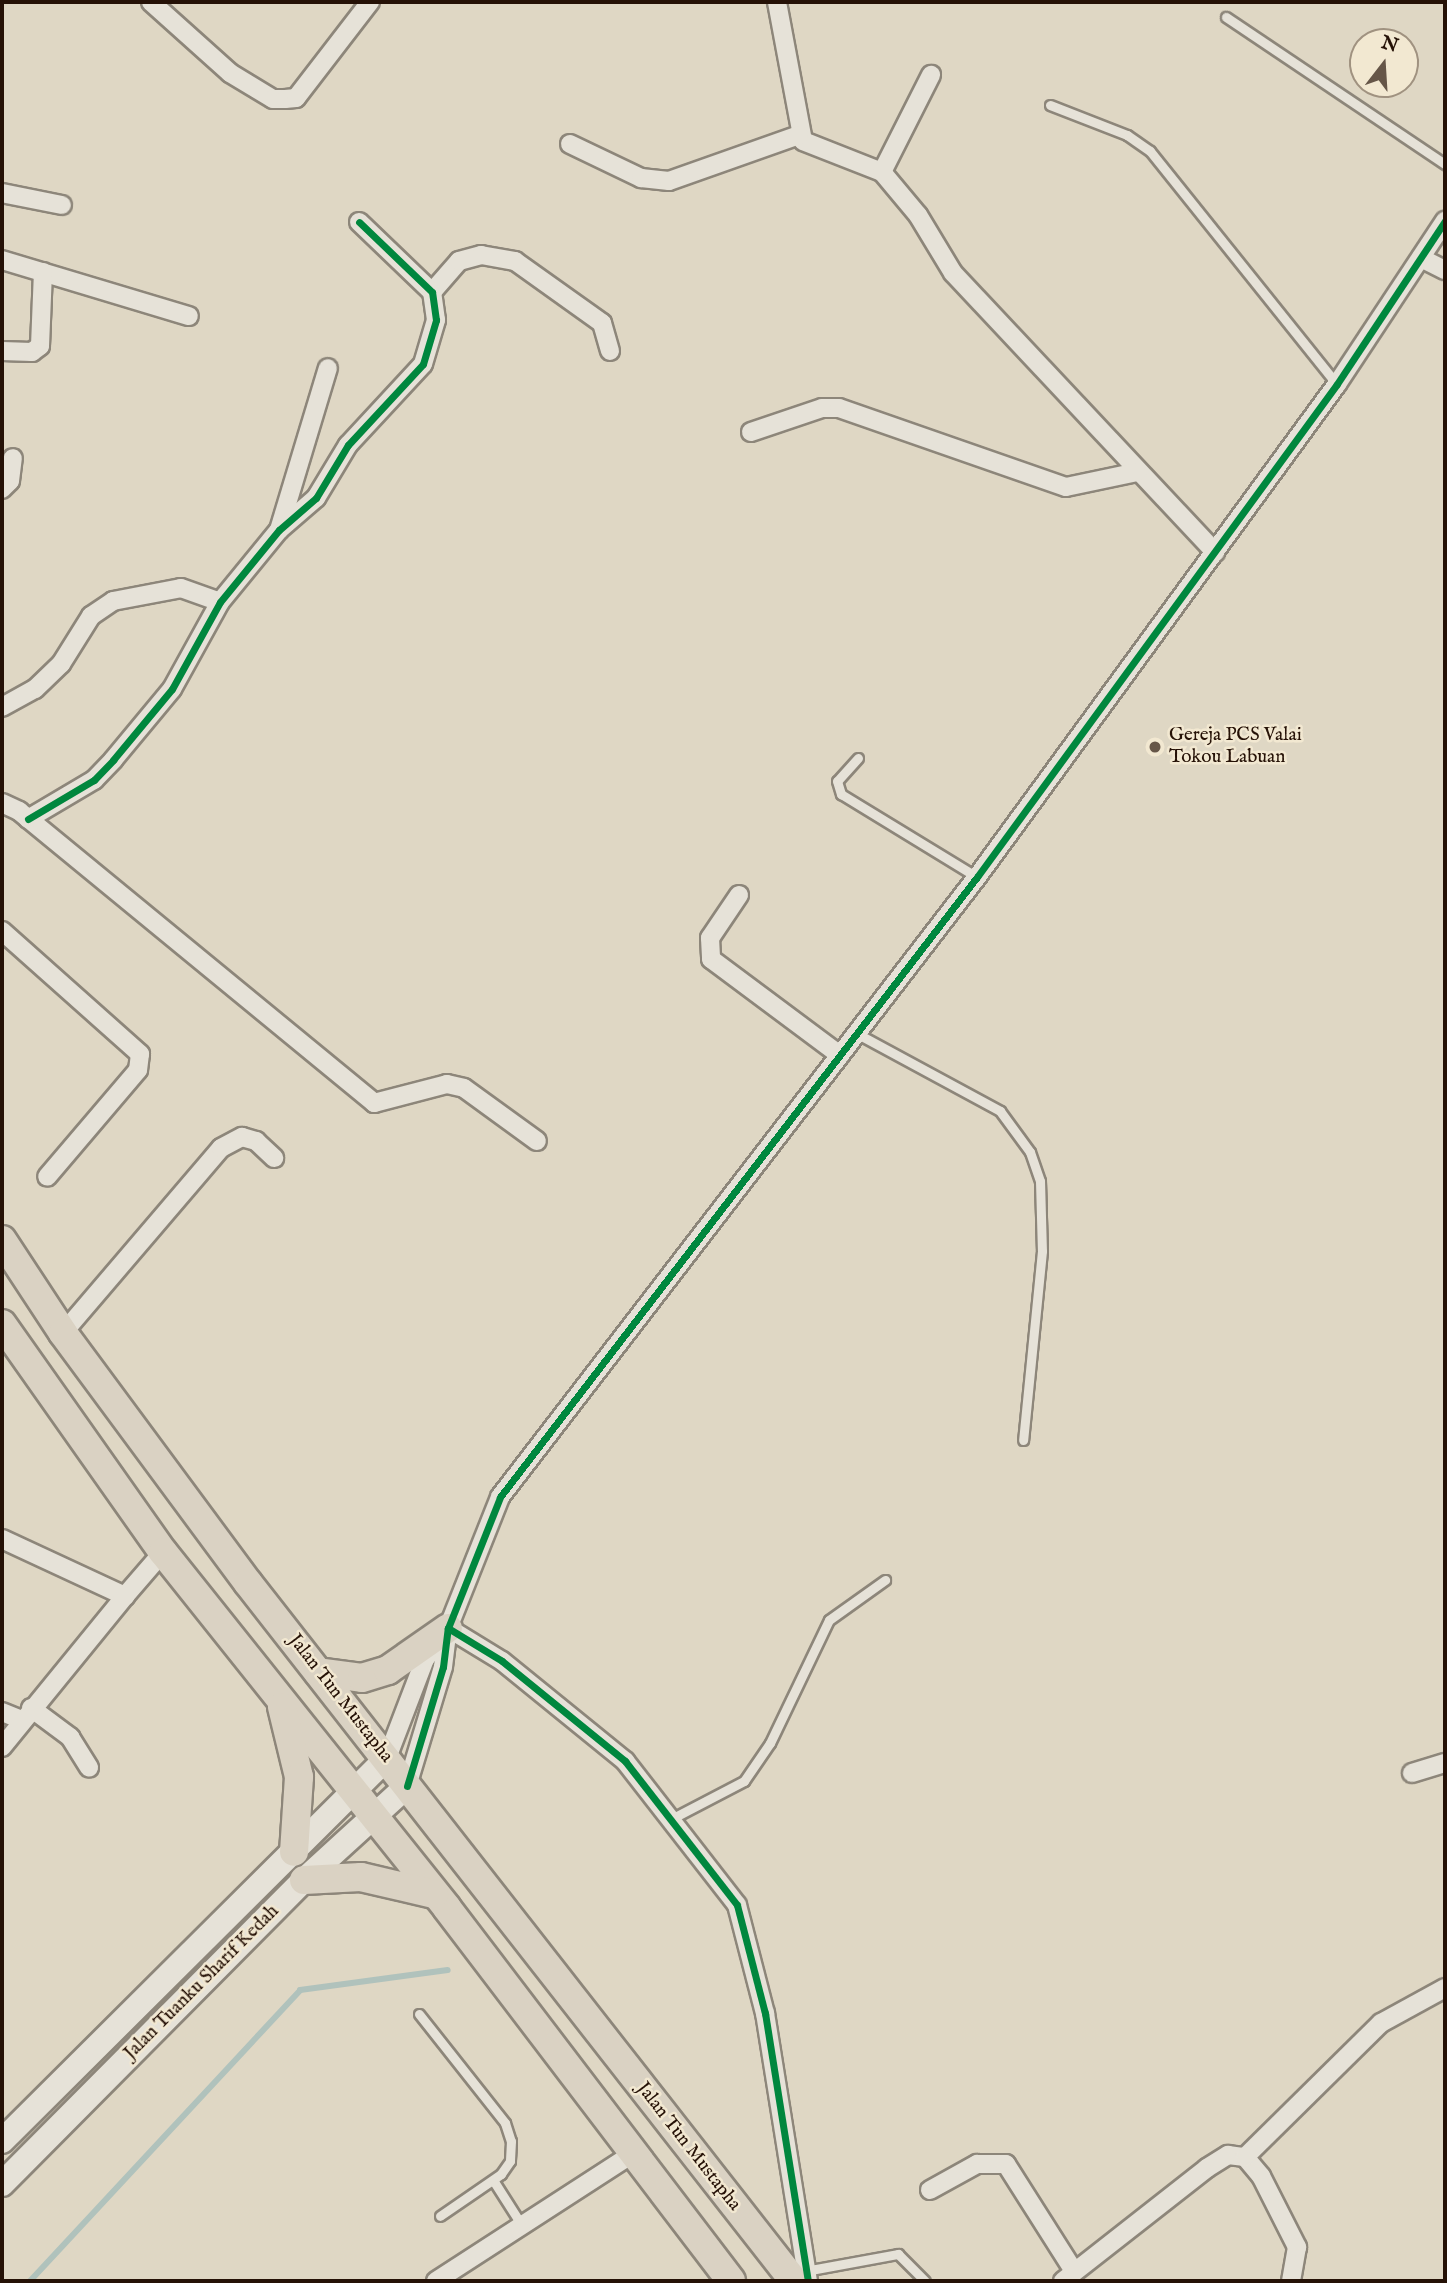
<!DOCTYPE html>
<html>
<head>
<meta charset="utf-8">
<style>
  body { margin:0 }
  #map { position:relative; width:1447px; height:2283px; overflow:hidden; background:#dfd7c4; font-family:"IM FELL English",serif }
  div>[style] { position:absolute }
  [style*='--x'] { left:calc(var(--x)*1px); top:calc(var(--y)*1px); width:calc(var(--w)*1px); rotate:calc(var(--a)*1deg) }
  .stream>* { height:6px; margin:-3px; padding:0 3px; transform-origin:3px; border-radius:3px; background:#b0c2bc }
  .roads { filter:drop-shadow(2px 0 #8d867a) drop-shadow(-2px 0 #8d867a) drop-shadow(0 2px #8d867a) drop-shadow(0 -2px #8d867a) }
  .service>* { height:9px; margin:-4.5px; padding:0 4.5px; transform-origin:4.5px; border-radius:4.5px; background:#e6e2d8 }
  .minor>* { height:18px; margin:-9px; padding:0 9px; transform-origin:9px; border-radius:9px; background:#e6e2d8 }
  .secondary>* { height:24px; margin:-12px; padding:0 12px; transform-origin:12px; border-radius:12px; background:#e6e2d8 }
  .primary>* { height:28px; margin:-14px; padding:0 14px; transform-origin:14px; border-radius:14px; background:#dad2c3 }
  .cycleway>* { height:7px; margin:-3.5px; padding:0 3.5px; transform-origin:3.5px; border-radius:3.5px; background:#00873e }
  .dots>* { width:19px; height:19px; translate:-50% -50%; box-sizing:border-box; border:4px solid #f2e8d1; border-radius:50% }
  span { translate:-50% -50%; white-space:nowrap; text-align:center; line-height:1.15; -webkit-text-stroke:5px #f2e8d1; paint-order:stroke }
  .poi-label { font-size:19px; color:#251106 }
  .left { translate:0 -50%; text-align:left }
  .street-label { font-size:19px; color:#251106 }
  .frame { position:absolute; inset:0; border:4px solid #251106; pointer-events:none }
  .north { position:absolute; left:1349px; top:28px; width:70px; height:70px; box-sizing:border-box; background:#f2e8d1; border:2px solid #a09280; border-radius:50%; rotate:17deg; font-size:19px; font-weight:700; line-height:28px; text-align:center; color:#251106 }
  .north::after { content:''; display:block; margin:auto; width:24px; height:32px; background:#665648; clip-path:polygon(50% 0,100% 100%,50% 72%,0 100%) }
</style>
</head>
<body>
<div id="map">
  <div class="stream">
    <div style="--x:30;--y:2281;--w:397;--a:-47.1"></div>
    <div style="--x:300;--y:1990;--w:149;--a:-7.7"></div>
  </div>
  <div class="roads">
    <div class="service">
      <div style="--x:1226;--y:17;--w:264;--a:33.9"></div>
      <div style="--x:1050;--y:105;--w:83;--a:21.3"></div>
      <div style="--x:1127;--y:135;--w:28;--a:35"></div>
      <div style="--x:1150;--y:151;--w:299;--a:51.3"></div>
      <div style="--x:858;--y:758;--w:31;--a:132"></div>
      <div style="--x:837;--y:781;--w:14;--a:73"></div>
      <div style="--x:841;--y:794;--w:159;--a:31.4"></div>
      <div style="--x:856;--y:1033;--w:164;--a:28.4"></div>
      <div style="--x:1000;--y:1111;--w:51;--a:53.8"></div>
      <div style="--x:1030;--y:1152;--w:31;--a:71"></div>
      <div style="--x:1040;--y:1181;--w:70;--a:88.4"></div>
      <div style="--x:1042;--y:1251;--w:190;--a:95.7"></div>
      <div style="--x:673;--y:1818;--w:80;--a:-27.5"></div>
      <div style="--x:744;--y:1781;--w:46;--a:-55.6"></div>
      <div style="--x:770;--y:1743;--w:136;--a:-64.4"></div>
      <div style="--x:829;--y:1620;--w:69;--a:-35.5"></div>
      <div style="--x:419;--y:2014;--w:139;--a:51.7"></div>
      <div style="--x:505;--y:2123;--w:19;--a:72"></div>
      <div style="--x:511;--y:2141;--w:20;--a:93"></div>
      <div style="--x:510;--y:2161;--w:16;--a:125"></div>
      <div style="--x:501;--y:2174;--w:74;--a:145.5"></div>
      <div style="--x:493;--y:2180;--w:52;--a:57.5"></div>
      <div style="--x:805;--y:2271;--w:95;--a:-10.4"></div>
      <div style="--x:898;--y:2254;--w:38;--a:45"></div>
    </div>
    <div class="minor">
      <div style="--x:151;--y:2;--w:106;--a:41.9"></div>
      <div style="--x:230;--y:73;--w:50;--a:31.2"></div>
      <div style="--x:273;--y:99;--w:12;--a:0"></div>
      <div style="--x:285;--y:99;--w:11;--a:-5"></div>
      <div style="--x:296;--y:98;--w:121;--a:-52.4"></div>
      <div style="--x:777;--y:2;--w:141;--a:79.4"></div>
      <div style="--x:803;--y:141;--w:85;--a:21.4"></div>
      <div style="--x:882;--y:172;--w:56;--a:50.1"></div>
      <div style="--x:918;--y:215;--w:68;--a:58.9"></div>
      <div style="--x:953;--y:273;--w:383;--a:46.8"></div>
      <div style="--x:570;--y:144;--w:79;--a:25.6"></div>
      <div style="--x:641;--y:178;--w:28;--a:6"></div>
      <div style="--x:669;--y:181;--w:138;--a:-19.5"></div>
      <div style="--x:882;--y:172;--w:109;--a:-63.2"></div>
      <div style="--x:2;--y:193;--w:61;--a:11.3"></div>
      <div style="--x:1421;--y:258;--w:27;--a:27"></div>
      <div style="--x:2;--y:260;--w:195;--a:16.7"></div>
      <div style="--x:432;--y:292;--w:41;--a:-48.9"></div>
      <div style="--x:459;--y:261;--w:23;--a:-15"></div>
      <div style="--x:481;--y:255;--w:35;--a:10"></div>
      <div style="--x:515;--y:261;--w:107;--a:35.5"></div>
      <div style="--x:602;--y:323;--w:29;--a:74"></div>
      <div style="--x:2;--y:351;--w:30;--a:2"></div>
      <div style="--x:32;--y:352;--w:10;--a:-37"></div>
      <div style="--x:40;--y:346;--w:74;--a:-87.7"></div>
      <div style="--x:751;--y:432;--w:75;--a:-18.7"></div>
      <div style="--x:822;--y:408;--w:17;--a:0"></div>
      <div style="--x:839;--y:408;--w:240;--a:19.2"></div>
      <div style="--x:1066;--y:487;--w:73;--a:-11.9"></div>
      <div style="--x:2;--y:489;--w:11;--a:-45"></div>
      <div style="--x:10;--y:481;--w:23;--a:-83"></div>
      <div style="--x:279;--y:530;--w:169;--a:-73.2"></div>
      <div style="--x:2;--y:707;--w:38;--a:-29"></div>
      <div style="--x:35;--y:689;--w:36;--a:-44"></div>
      <div style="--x:61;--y:664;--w:57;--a:-58"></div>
      <div style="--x:91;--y:616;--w:27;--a:-34"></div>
      <div style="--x:113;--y:601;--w:69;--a:-10.8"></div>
      <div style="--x:181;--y:588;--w:41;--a:19.7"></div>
      <div style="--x:2;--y:803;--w:19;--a:25"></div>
      <div style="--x:19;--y:811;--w:460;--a:39.4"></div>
      <div style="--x:374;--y:1103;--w:75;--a:-14.6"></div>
      <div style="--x:447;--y:1084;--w:17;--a:13"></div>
      <div style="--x:464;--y:1088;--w:90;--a:36"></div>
      <div style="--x:28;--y:819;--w:77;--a:-30.6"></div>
      <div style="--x:94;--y:780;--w:28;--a:-46"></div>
      <div style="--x:113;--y:760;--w:92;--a:-50.3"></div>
      <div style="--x:172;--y:689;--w:99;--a:-61.1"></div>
      <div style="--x:220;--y:602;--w:93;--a:-50.7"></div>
      <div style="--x:279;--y:530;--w:49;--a:-40.9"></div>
      <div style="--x:316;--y:498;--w:62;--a:-58.9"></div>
      <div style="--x:348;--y:445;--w:110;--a:-47.2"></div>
      <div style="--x:423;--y:364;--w:46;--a:-73.5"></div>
      <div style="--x:436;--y:320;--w:28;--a:-98"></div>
      <div style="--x:432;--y:292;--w:101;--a:-136.2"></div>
      <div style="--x:739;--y:895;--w:52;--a:124"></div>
      <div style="--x:710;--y:938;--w:21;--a:87"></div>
      <div style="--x:711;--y:959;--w:161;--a:36.7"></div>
      <div style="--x:2;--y:931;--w:185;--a:41.7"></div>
      <div style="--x:140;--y:1054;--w:16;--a:97"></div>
      <div style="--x:138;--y:1070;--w:140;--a:130.4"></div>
      <div style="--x:63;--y:1333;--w:243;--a:-49.5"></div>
      <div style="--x:221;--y:1148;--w:24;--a:-28"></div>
      <div style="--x:242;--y:1137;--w:15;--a:16"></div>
      <div style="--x:256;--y:1141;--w:25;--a:43"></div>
      <div style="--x:2;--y:1539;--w:136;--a:24.9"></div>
      <div style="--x:125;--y:1596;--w:58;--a:-49.2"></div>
      <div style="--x:448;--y:1628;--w:63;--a:31.4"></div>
      <div style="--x:502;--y:1661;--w:159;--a:39.1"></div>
      <div style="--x:625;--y:1761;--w:182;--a:52.1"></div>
      <div style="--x:737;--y:1905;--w:112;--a:75.5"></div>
      <div style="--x:765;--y:2013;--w:271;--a:80.9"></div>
      <div style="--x:31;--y:1708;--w:49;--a:36.6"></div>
      <div style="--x:70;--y:1737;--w:36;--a:58"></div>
      <div style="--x:2;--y:1712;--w:22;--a:22"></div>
      <div style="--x:2;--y:1747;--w:195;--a:-50.8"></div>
      <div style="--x:387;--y:1758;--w:106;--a:-69"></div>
      <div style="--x:425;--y:1659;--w:20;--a:-53"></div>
      <div style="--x:1412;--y:1773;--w:34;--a:-17"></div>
      <div style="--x:407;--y:1786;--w:124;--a:-73.2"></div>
      <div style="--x:443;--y:1667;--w:39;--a:-83"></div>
      <div style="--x:448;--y:1628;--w:141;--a:-68.3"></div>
      <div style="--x:500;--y:1497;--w:782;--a:-52.43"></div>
      <div style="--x:977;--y:877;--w:610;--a:-53.86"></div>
      <div style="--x:1337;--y:384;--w:196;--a:-56.5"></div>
      <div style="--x:1245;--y:2157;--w:25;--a:50"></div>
      <div style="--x:1261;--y:2176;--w:80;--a:63.1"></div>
      <div style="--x:1297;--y:2247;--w:35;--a:100"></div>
      <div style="--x:930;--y:2190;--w:54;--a:-29"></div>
      <div style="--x:977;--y:2164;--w:29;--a:0"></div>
      <div style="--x:1006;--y:2164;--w:127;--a:57.6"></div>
      <div style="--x:436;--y:2281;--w:236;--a:-32.9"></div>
      <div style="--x:1063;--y:2281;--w:183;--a:-38.1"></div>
      <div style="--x:1207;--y:2168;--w:25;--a:-32"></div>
      <div style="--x:1228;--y:2155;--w:17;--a:7"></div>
      <div style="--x:1245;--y:2157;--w:191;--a:-44.6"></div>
      <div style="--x:1381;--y:2023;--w:73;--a:-28.7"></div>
    </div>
    <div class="secondary">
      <div style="--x:2;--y:2141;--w:543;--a:-44.85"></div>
      <div style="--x:2;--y:2184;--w:429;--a:-45.2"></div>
      <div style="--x:304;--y:1880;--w:139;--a:-42.4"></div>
    </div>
    <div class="primary">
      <div style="--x:2;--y:1240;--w:111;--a:56.7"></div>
      <div style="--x:63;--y:1333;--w:311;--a:53.5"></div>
      <div style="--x:248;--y:1583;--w:886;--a:51.97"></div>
      <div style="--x:2;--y:1324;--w:279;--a:54.8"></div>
      <div style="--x:163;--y:1552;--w:455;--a:51.4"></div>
      <div style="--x:447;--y:1908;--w:469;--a:52.7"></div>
      <div style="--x:318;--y:1672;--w:44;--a:7.8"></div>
      <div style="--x:362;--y:1678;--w:27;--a:-17"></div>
      <div style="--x:388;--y:1670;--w:73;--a:-35"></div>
      <div style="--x:282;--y:1707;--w:72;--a:76.3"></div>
      <div style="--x:299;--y:1777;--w:75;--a:93.8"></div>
      <div style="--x:304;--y:1880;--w:57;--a:-3"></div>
      <div style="--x:361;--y:1877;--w:75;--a:13.1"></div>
    </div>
  </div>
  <div class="cycleway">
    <div style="--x:28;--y:819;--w:77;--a:-30.6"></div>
    <div style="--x:94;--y:780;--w:28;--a:-46"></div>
    <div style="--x:113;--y:760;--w:92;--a:-50.3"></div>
    <div style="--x:172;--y:689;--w:99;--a:-61.1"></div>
    <div style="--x:220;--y:602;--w:93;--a:-50.7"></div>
    <div style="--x:279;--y:530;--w:49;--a:-40.9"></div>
    <div style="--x:316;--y:498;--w:62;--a:-58.9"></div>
    <div style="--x:348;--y:445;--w:110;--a:-47.2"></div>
    <div style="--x:423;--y:364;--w:46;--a:-73.5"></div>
    <div style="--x:436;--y:320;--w:28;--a:-98"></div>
    <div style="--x:432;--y:292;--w:101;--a:-136.2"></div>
    <div style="--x:448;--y:1628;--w:63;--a:31.4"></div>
    <div style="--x:502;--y:1661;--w:159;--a:39.1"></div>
    <div style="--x:625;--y:1761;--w:182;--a:52.1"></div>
    <div style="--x:737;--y:1905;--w:112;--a:75.5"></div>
    <div style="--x:765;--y:2013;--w:271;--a:80.9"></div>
    <div style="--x:407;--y:1786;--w:124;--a:-73.2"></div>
    <div style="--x:443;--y:1667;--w:39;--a:-83"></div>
    <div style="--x:448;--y:1628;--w:141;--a:-68.3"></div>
    <div style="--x:500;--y:1497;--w:782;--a:-52.43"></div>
    <div style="--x:977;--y:877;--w:610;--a:-53.86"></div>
    <div style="--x:1337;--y:384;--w:196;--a:-56.5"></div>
  </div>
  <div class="dots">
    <div style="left:1155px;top:747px;background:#665648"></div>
  </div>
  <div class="poi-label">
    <span class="left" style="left:1169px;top:747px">Gereja PCS Valai<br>Tokou Labuan</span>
  </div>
  <div class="street-label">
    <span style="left:340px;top:1699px;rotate:52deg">Jalan Tun Mustapha</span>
    <span style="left:202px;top:1983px;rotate:-45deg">Jalan Tuanku Sharif Kedah</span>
    <span style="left:688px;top:2147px;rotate:52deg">Jalan Tun Mustapha</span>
  </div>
  <div class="frame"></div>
  <div class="north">N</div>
</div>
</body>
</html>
